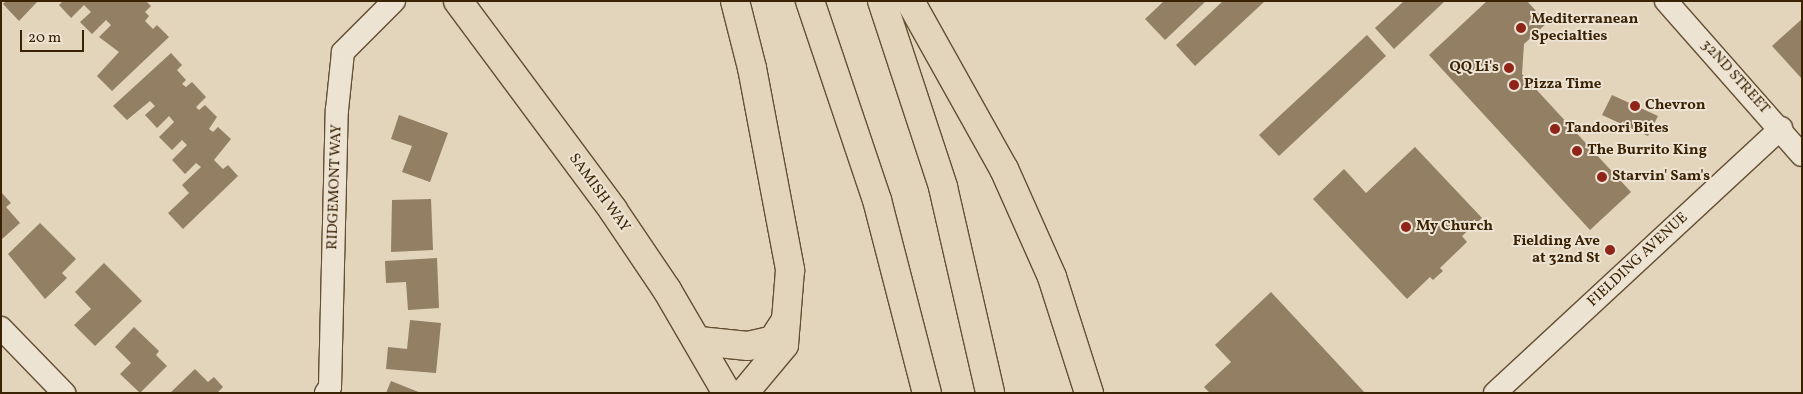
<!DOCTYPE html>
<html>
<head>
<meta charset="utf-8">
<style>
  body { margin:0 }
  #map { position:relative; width:1803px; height:394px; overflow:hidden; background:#e3d4bc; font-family:Vollkorn,serif }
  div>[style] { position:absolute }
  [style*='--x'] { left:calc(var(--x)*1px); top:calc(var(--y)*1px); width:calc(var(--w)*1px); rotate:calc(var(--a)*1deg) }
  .building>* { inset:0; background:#927f64 }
  .roads { filter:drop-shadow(1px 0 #644f32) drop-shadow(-1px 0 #644f32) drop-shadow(0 1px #644f32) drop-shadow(0 -1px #644f32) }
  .minor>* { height:22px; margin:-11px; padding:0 11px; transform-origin:11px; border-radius:11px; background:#ede3d3 }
  .major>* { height:28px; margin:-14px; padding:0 14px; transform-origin:14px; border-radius:14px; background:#e3d4bc }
  .highway>* { height:28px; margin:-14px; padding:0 14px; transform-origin:14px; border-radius:14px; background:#e3d4bc }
  .dots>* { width:14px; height:14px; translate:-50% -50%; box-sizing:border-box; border:2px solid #ede3d3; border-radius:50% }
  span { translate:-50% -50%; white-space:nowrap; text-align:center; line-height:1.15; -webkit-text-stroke:4px #ede3d3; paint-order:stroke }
  .poi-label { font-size:15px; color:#3a2304; font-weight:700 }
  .left { translate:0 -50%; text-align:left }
  .right { translate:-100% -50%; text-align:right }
  .street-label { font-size:15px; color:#3a2304 }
  .frame { position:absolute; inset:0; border:2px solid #3a2304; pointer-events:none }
  .scale { position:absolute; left:20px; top:30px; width:64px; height:22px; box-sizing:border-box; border:2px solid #3a2304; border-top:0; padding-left:6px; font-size:15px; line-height:18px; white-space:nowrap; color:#3a2304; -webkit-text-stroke:4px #ede3d3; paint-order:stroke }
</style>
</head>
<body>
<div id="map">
  <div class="building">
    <div style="clip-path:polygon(6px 1px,38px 1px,19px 21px,3px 4px)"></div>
    <div style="clip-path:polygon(63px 1px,146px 1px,151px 6px,145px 12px,149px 16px,145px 21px,153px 29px,157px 25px,169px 37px,112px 91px,97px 76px,119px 52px,99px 37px,111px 25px,106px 20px,92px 34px,80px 22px,91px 12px,84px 5px,71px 18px,59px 5px)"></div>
    <div style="clip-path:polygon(1164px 1px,1206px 1px,1165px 40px,1145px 19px)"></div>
    <div style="clip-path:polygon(1223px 1px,1265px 1px,1195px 66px,1176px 45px)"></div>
    <div style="clip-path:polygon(1404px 1px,1445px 1px,1394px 49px,1375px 28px)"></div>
    <div style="clip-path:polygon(1487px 1px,1527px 1px,1547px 23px,1524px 44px,1522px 74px,1631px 192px,1590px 230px,1429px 55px)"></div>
    <div style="clip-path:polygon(1802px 19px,1802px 79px,1772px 46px)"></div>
    <div style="clip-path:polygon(1367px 35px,1386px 56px,1279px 156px,1259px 135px)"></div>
    <div style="clip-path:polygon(171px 53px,182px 65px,177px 70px,186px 80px,182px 84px,186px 87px,192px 82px,206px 97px,196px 107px,199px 110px,205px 105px,217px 117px,209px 129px,213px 132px,218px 127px,231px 139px,214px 160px,223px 169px,228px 165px,238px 176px,183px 229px,168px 213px,189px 193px,182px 185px,201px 167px,196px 163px,185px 174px,172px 160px,187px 145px,182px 140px,172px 150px,159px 137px,174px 122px,169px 116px,157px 128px,145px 115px,155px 106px,150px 101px,127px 120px,113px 106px)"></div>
    <div style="clip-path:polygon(1612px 95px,1658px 116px,1648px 136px,1602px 115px)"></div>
    <div style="clip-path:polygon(399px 115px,448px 133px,430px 182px,402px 172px,412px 146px,391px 139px)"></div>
    <div style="clip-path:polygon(1415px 147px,1482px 218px,1462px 236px,1467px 242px,1440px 268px,1443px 271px,1433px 280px,1430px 277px,1407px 299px,1313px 199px,1344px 169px,1366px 193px)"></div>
    <div style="clip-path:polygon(1px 192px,11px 203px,6px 207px,20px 223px,1px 240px)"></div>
    <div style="clip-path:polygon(431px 199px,433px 250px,391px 252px,392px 200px)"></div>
    <div style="clip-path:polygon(40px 223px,76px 259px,62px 273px,67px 278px,45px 299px,8px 254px)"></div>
    <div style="clip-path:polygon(437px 258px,439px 308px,408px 310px,406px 282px,386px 283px,385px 261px)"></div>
    <div style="clip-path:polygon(104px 263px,142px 301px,95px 346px,74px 325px,91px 309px,75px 292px)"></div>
    <div style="clip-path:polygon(1271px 292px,1365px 393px,1210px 393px,1204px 387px,1231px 362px,1215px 345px)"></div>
    <div style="clip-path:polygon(410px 320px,441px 323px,436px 373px,386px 369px,388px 347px,407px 349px)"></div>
    <div style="clip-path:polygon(134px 327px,159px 351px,156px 355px,167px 366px,140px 393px,120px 374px,131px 363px,115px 347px)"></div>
    <div style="clip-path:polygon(195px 369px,208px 382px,214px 377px,223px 387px,217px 393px,170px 393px)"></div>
    <div style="clip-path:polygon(391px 381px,421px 393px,386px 393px)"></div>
  </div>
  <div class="roads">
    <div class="minor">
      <div style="--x:1666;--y:1;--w:205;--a:48.6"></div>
      <div style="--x:1;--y:328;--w:91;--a:45.9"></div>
      <div style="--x:326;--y:393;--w:7;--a:-56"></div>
      <div style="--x:330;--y:387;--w:277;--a:-88.6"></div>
      <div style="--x:337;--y:110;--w:58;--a:-84.1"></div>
      <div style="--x:343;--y:52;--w:72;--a:-45"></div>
      <div style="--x:1495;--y:393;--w:390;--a:-42.8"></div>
    </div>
    <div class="major">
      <div style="--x:458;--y:1;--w:260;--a:53.4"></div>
      <div style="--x:613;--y:210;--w:97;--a:56"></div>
      <div style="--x:667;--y:290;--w:119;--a:59.8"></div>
    </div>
    <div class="highway">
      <div style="--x:735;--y:1;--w:69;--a:75.8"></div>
      <div style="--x:752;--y:68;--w:206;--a:79.3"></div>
      <div style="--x:790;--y:270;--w:75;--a:94.6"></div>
      <div style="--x:784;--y:345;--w:62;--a:129.8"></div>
      <div style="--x:810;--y:1;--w:210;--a:71.4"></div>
      <div style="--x:877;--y:200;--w:199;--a:75.5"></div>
      <div style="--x:882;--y:1;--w:196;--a:71.8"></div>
      <div style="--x:943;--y:187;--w:211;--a:77.1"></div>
      <div style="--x:910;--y:1;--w:193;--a:60.8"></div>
      <div style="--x:1004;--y:169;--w:118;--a:66"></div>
      <div style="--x:1052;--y:277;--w:122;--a:72.3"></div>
      <div style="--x:699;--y:341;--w:49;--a:5.8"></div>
      <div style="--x:748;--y:346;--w:26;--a:-13"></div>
      <div style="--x:773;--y:340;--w:24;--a:-57"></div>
    </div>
  </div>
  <div class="dots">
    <div style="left:1521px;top:28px;background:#8f2418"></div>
    <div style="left:1509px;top:68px;background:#8f2418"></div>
    <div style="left:1514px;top:85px;background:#8f2418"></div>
    <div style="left:1635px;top:106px;background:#8f2418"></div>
    <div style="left:1555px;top:129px;background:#8f2418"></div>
    <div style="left:1577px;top:151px;background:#8f2418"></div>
    <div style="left:1602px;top:177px;background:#8f2418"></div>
    <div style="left:1406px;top:227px;background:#8f2418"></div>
    <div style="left:1610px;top:250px;background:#8f2418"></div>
  </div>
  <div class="poi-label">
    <span class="left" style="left:1531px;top:28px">Mediterranean<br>Specialties</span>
    <span class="right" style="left:1499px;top:68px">QQ Li's</span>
    <span class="left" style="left:1524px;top:85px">Pizza Time</span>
    <span class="left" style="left:1645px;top:106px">Chevron</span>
    <span class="left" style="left:1565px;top:129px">Tandoori Bites</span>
    <span class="left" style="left:1587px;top:151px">The Burrito King</span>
    <span class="left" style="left:1612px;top:177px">Starvin' Sam's</span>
    <span class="left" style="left:1416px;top:227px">My Church</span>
    <span class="right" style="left:1600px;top:250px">Fielding Ave<br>at 32nd St</span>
  </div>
  <div class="street-label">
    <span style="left:1735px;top:77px;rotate:48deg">32ND STREET</span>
    <span style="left:335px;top:187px;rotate:-88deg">RIDGEMONT WAY</span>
    <span style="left:599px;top:193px;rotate:54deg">SAMISH WAY</span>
    <span style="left:1638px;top:260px;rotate:-43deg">FIELDING AVENUE</span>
  </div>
  <div class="frame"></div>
  <div class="scale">20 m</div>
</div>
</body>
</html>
